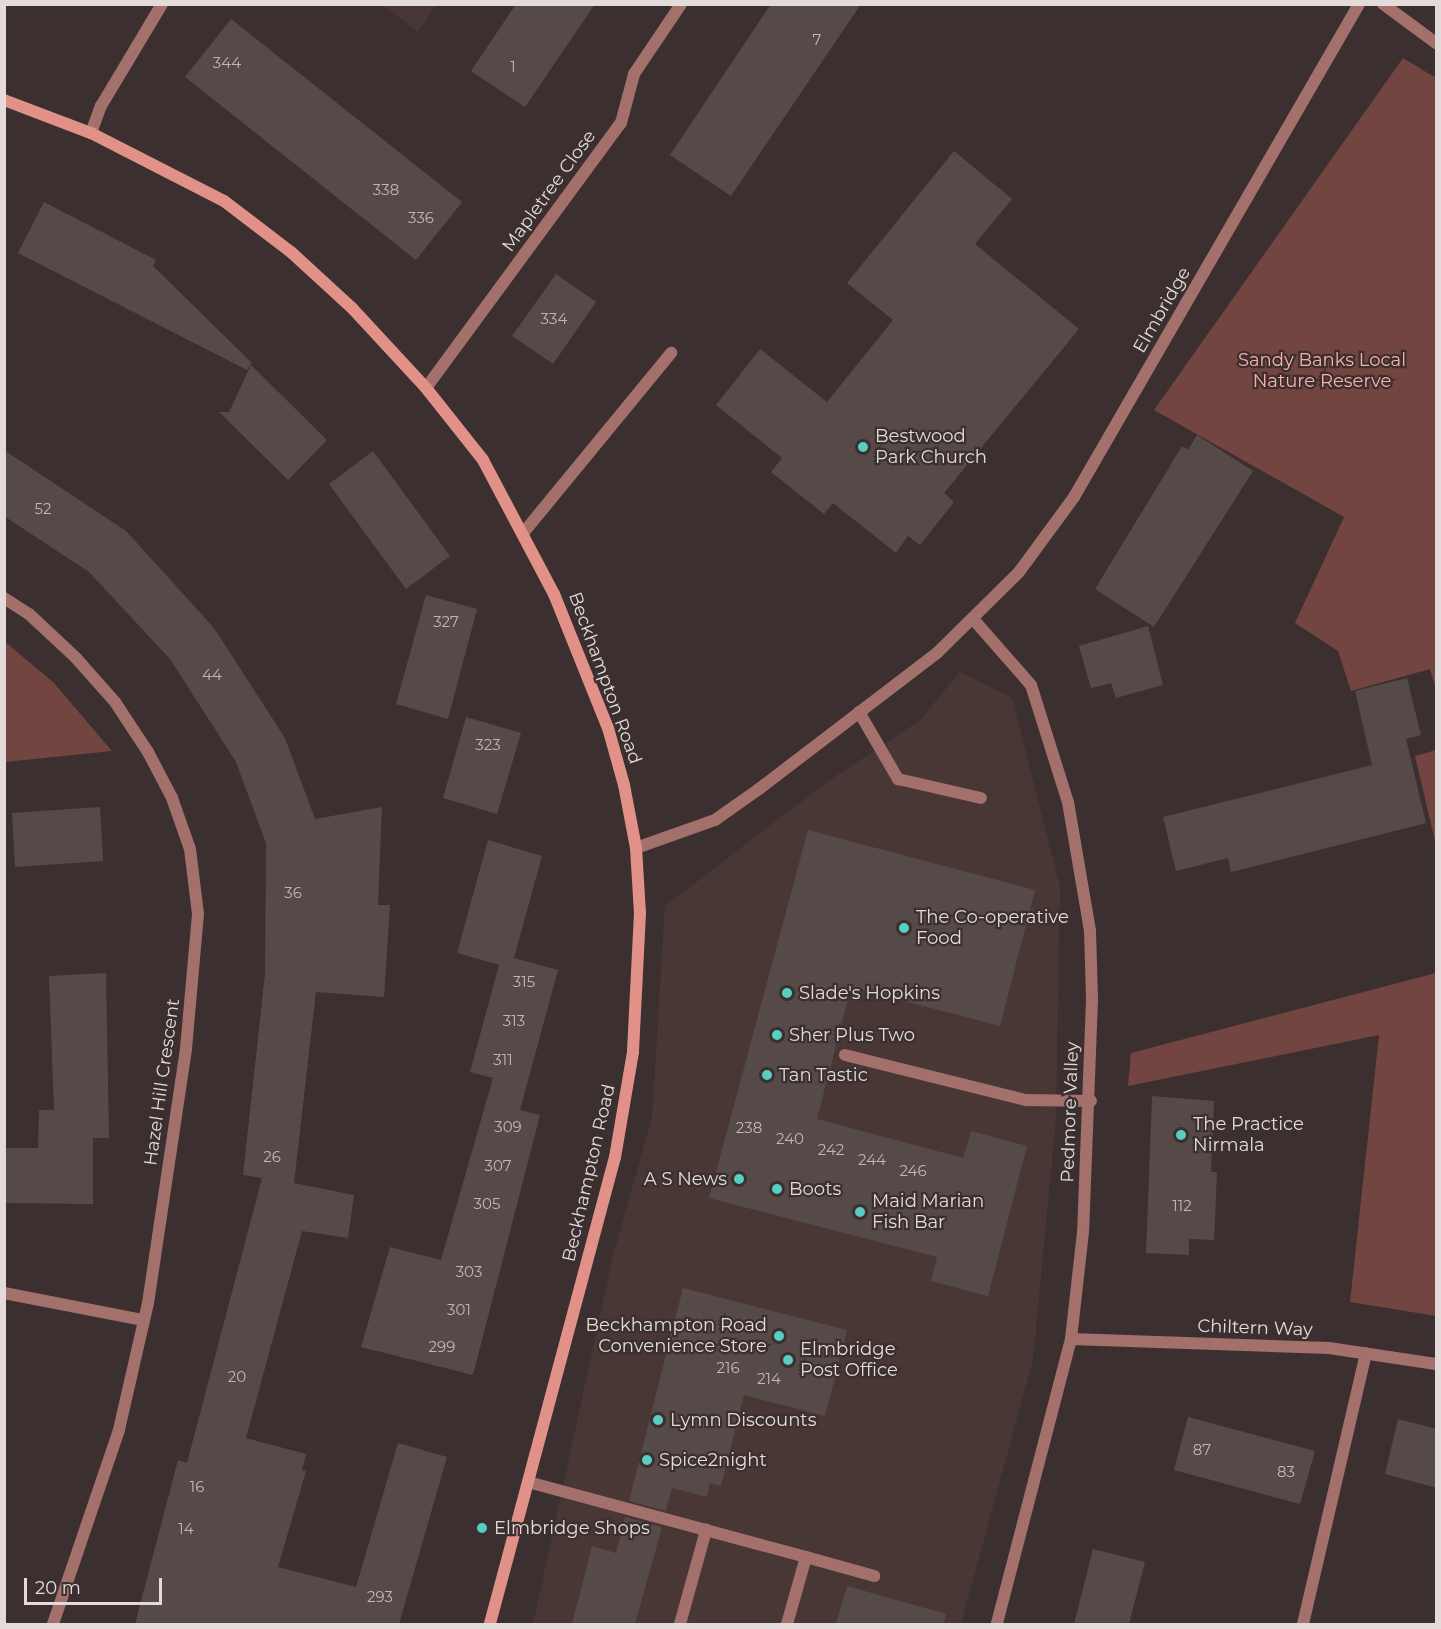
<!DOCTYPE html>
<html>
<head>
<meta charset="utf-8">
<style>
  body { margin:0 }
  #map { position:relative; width:1441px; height:1629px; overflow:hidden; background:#3b302f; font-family:Montserrat,sans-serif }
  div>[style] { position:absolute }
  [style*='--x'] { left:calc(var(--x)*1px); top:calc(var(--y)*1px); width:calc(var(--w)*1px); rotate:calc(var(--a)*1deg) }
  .built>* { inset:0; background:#493735 }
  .green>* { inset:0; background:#724540 }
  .building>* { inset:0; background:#564a49 }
  .lane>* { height:12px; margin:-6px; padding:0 6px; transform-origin:6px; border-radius:6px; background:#a3706b }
  .street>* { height:12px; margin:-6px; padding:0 6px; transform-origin:6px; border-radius:6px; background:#a3706b }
  .secondary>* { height:12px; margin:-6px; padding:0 6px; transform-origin:6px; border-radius:6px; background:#e29189 }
  .dots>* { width:16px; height:16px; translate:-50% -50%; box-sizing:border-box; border:3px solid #3b302f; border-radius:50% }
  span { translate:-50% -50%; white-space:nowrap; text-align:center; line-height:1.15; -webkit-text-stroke:4.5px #3b302f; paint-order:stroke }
  .number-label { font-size:15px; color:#bfb7b6 }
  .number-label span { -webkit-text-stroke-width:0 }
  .street-label { font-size:18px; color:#e2dbda }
  .park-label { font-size:18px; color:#fdafa7 }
  .poi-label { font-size:18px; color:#e2dbda }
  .left { translate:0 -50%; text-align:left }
  .right { translate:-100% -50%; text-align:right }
  .frame { position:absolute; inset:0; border:6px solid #e2dbda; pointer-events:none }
  .scale { position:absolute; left:24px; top:1578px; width:138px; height:27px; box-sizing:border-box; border:3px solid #e2dbda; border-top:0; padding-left:8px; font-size:18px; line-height:21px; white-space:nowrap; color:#e2dbda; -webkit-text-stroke:4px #3b302f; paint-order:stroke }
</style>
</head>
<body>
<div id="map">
  <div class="built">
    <div style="clip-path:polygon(383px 5px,436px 5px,418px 32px)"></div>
    <div style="clip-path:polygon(960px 672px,1012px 698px,1060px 886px,1056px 1119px,1033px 1360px,961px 1624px,533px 1624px,612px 1260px,652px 1117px,665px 906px,827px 782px,919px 721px)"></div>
  </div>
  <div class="green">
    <div style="clip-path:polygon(1403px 58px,1436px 78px,1436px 689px,1430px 669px,1351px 691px,1338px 651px,1295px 623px,1344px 517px,1154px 410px)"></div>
    <div style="clip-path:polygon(4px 641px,53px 682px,112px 751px,5px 762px)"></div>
    <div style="clip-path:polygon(1436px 750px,1436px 845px,1415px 756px)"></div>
    <div style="clip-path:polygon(1436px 973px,1436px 1316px,1350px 1302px,1379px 1035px,1128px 1086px,1131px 1053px)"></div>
  </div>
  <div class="building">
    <div style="clip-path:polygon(516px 4px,595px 4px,525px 107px,471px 71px)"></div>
    <div style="clip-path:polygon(771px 4px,861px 4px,731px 196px,670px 155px)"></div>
    <div style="clip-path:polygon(231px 19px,462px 202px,416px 260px,185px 77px)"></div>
    <div style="clip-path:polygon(954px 151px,1012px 199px,975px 244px,1079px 329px,944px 493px,954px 502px,920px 545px,908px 536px,896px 553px,833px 503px,824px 514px,771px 472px,782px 458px,716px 405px,760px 349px,827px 402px,893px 320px,847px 283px)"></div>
    <div style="clip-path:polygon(44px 202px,156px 260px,153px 266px,252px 363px,247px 370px,18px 253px)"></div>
    <div style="clip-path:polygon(556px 274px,596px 302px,553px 364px,512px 336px)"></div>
    <div style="clip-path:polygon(251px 365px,327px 440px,288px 480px,219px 412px,229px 412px)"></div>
    <div style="clip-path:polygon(1197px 435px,1253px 471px,1154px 627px,1095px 589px,1182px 446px,1188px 450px)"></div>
    <div style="clip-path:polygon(4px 450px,126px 531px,214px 628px,285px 738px,315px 819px,382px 807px,378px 905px,390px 905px,384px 997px,316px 992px,294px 1183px,354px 1195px,348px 1238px,302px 1231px,246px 1438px,306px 1454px,302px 1470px,306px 1471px,278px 1567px,356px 1587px,398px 1443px,447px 1457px,399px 1624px,135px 1624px,178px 1460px,187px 1463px,262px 1178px,243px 1175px,265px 974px,266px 843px,236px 762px,170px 659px,89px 572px,4px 516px)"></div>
    <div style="clip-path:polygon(373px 451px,450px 556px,406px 589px,329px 484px)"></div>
    <div style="clip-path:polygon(426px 595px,477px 609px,448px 719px,396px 704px)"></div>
    <div style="clip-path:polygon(1148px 626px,1163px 685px,1116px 698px,1111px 683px,1091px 688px,1079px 646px)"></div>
    <div style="clip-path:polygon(1407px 678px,1421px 735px,1406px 739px,1426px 823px,1231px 872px,1228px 858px,1176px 871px,1163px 817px,1372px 765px,1355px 691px)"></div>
    <div style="clip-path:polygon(466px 717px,521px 733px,497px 814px,443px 798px)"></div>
    <div style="clip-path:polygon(100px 807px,103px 861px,15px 867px,12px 813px)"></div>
    <div style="clip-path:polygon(808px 830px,1035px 890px,1000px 1026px,851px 987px,817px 1119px,963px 1158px,971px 1131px,1027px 1146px,988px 1296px,931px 1281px,937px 1257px,709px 1198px)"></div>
    <div style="clip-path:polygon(488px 840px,542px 856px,514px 958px,558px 970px,520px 1110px,540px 1115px,473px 1375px,361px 1347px,390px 1247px,441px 1260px,493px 1078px,470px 1072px,499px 965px,457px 953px)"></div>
    <div style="clip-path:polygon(106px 973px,109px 1138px,93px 1138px,93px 1204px,4px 1203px,4px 1148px,38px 1148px,39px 1110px,54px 1110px,49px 976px)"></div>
    <div style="clip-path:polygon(1152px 1096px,1214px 1101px,1211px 1172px,1217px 1172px,1214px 1240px,1189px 1239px,1189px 1255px,1146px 1253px)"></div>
    <div style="clip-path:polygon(683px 1288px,847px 1330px,825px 1416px,744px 1395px,721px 1486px,710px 1483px,707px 1497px,672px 1488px,666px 1511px,629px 1501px)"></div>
    <div style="clip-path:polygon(1188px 1417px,1315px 1451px,1300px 1504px,1174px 1470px)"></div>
    <div style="clip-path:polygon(1398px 1419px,1437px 1429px,1437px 1488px,1385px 1474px)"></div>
    <div style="clip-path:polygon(625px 1517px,662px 1527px,635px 1624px,572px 1624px,592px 1546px,616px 1553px)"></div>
    <div style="clip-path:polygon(1093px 1549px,1145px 1562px,1129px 1624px,1074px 1624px)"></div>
    <div style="clip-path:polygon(847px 1586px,946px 1614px,944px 1624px,836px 1624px)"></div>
  </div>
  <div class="lane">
    <div style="--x:524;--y:532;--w:232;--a:-50.6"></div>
    <div style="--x:859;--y:712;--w:78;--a:59.8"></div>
    <div style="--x:898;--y:779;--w:85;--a:12.9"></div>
    <div style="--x:845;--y:1055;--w:187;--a:14"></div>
    <div style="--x:1026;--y:1100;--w:65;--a:0.9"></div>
    <div style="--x:528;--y:1482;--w:288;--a:15.1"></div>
    <div style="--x:806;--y:1557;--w:70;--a:105.8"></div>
    <div style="--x:806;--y:1557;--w:71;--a:15.6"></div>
    <div style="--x:680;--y:1624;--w:98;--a:-74.5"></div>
    <div style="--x:1303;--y:1624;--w:278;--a:-76.9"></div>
  </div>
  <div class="street">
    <div style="--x:1383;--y:4;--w:66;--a:36.3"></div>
    <div style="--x:91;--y:133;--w:29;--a:-70"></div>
    <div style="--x:101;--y:106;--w:119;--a:-59.1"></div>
    <div style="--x:426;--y:388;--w:329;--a:-53.7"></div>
    <div style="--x:621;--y:123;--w:51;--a:-75.1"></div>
    <div style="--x:634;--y:74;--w:84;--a:-56.1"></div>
    <div style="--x:4;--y:598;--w:30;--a:33"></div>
    <div style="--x:29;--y:614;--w:64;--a:43.1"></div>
    <div style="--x:76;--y:658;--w:59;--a:48.4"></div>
    <div style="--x:115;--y:702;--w:60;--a:56.6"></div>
    <div style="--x:148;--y:752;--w:52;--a:62.4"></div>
    <div style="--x:172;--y:798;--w:54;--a:70.6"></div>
    <div style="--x:190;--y:849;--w:65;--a:83"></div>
    <div style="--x:198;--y:914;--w:136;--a:95.1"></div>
    <div style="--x:186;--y:1049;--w:257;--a:98.5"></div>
    <div style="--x:148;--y:1303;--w:130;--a:102.9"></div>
    <div style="--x:119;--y:1430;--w:205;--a:108.8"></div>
    <div style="--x:974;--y:620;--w:86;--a:48.8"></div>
    <div style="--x:1031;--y:685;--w:123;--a:72.5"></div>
    <div style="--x:1068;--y:802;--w:131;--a:80.3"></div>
    <div style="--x:1090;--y:931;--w:69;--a:88.3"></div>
    <div style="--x:1092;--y:1000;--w:232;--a:92.2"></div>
    <div style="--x:1083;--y:1232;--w:108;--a:96.4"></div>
    <div style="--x:1071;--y:1339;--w:294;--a:104.6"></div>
    <div style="--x:636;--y:848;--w:84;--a:-19.5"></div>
    <div style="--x:715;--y:820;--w:54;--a:-35.2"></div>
    <div style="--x:759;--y:789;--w:224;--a:-37.4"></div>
    <div style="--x:937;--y:653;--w:115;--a:-44.6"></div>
    <div style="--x:1019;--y:572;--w:93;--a:-53.7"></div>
    <div style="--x:1074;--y:497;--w:569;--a:-59.97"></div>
    <div style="--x:4;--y:1293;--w:142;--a:11"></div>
    <div style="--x:1071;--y:1339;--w:258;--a:2"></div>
    <div style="--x:1329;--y:1348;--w:108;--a:8.5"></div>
  </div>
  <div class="secondary">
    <div style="--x:4;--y:100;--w:93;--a:20.8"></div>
    <div style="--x:91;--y:133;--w:149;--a:27.1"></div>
    <div style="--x:224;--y:201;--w:84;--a:37.3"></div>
    <div style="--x:291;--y:252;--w:83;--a:42.6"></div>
    <div style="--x:352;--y:308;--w:109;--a:47.2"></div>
    <div style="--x:426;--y:388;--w:92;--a:51.6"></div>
    <div style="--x:483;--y:460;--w:152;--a:62.1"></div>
    <div style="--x:554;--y:594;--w:144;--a:68.1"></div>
    <div style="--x:608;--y:728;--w:59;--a:74.3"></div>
    <div style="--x:624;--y:785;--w:64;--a:79.2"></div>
    <div style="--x:636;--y:848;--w:65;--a:86.5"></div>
    <div style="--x:640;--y:913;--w:139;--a:92.9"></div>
    <div style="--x:633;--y:1052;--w:107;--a:99.7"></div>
    <div style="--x:615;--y:1157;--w:483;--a:105"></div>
  </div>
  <div class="dots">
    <div style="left:863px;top:447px;background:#57cec1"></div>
    <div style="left:904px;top:928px;background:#57cec1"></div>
    <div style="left:787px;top:993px;background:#57cec1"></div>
    <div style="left:777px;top:1035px;background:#57cec1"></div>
    <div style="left:767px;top:1075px;background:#57cec1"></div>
    <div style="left:1181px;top:1135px;background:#57cec1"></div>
    <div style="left:739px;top:1179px;background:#57cec1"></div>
    <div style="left:777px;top:1189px;background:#57cec1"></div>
    <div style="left:860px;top:1212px;background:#57cec1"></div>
    <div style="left:779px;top:1336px;background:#57cec1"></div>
    <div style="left:788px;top:1360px;background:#57cec1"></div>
    <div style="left:658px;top:1420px;background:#57cec1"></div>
    <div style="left:647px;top:1460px;background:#57cec1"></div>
    <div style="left:482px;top:1528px;background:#57cec1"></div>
  </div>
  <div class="number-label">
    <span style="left:817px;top:40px">7</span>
    <span style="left:227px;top:63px">344</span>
    <span style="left:513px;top:67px">1</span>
    <span style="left:386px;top:190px">338</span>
    <span style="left:421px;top:218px">336</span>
    <span style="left:554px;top:319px">334</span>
    <span style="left:43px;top:509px">52</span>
    <span style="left:446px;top:622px">327</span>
    <span style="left:212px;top:675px">44</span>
    <span style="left:488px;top:745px">323</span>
    <span style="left:293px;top:893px">36</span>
    <span style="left:524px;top:982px">315</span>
    <span style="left:514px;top:1021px">313</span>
    <span style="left:503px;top:1060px">311</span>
    <span style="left:508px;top:1127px">309</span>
    <span style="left:749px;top:1128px">238</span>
    <span style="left:790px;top:1139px">240</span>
    <span style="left:831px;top:1150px">242</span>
    <span style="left:272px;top:1157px">26</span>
    <span style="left:872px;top:1160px">244</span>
    <span style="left:498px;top:1166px">307</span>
    <span style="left:913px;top:1171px">246</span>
    <span style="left:487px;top:1204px">305</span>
    <span style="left:1182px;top:1206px">112</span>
    <span style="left:469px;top:1272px">303</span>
    <span style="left:459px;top:1310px">301</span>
    <span style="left:442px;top:1347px">299</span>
    <span style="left:728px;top:1368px">216</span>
    <span style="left:237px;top:1377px">20</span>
    <span style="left:769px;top:1379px">214</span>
    <span style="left:1202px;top:1450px">87</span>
    <span style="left:1286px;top:1472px">83</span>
    <span style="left:197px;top:1487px">16</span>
    <span style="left:186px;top:1529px">14</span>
    <span style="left:380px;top:1597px">293</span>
  </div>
  <div class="street-label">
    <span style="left:549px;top:191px;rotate:-54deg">Mapletree Close</span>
    <span style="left:1162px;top:310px;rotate:-60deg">Elmbridge</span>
    <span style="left:605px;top:678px;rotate:70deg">Beckhampton Road</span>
    <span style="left:162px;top:1082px;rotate:-82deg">Hazel Hill Crescent</span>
    <span style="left:1070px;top:1112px;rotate:-88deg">Pedmore Valley</span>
    <span style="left:589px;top:1173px;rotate:-77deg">Beckhampton Road</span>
    <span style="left:1255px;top:1328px;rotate:2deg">Chiltern Way</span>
  </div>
  <div class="park-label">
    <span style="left:1322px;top:371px">Sandy Banks Local<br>Nature Reserve</span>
  </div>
  <div class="poi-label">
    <span class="left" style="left:875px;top:447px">Bestwood<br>Park Church</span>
    <span class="left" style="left:916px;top:928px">The Co-operative<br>Food</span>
    <span class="left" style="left:799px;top:993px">Slade's Hopkins</span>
    <span class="left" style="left:789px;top:1035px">Sher Plus Two</span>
    <span class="left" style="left:779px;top:1075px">Tan Tastic</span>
    <span class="left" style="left:1193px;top:1135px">The Practice<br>Nirmala</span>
    <span class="right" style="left:727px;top:1179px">A S News</span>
    <span class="left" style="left:789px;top:1189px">Boots</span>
    <span class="left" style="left:872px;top:1212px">Maid Marian<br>Fish Bar</span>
    <span class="right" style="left:767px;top:1336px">Beckhampton Road<br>Convenience Store</span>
    <span class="left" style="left:800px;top:1360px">Elmbridge<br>Post Office</span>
    <span class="left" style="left:670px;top:1420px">Lymn Discounts</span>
    <span class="left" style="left:659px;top:1460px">Spice2night</span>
    <span class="left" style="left:494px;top:1528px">Elmbridge Shops</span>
  </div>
  <div class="frame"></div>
  <div class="scale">20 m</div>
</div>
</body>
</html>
